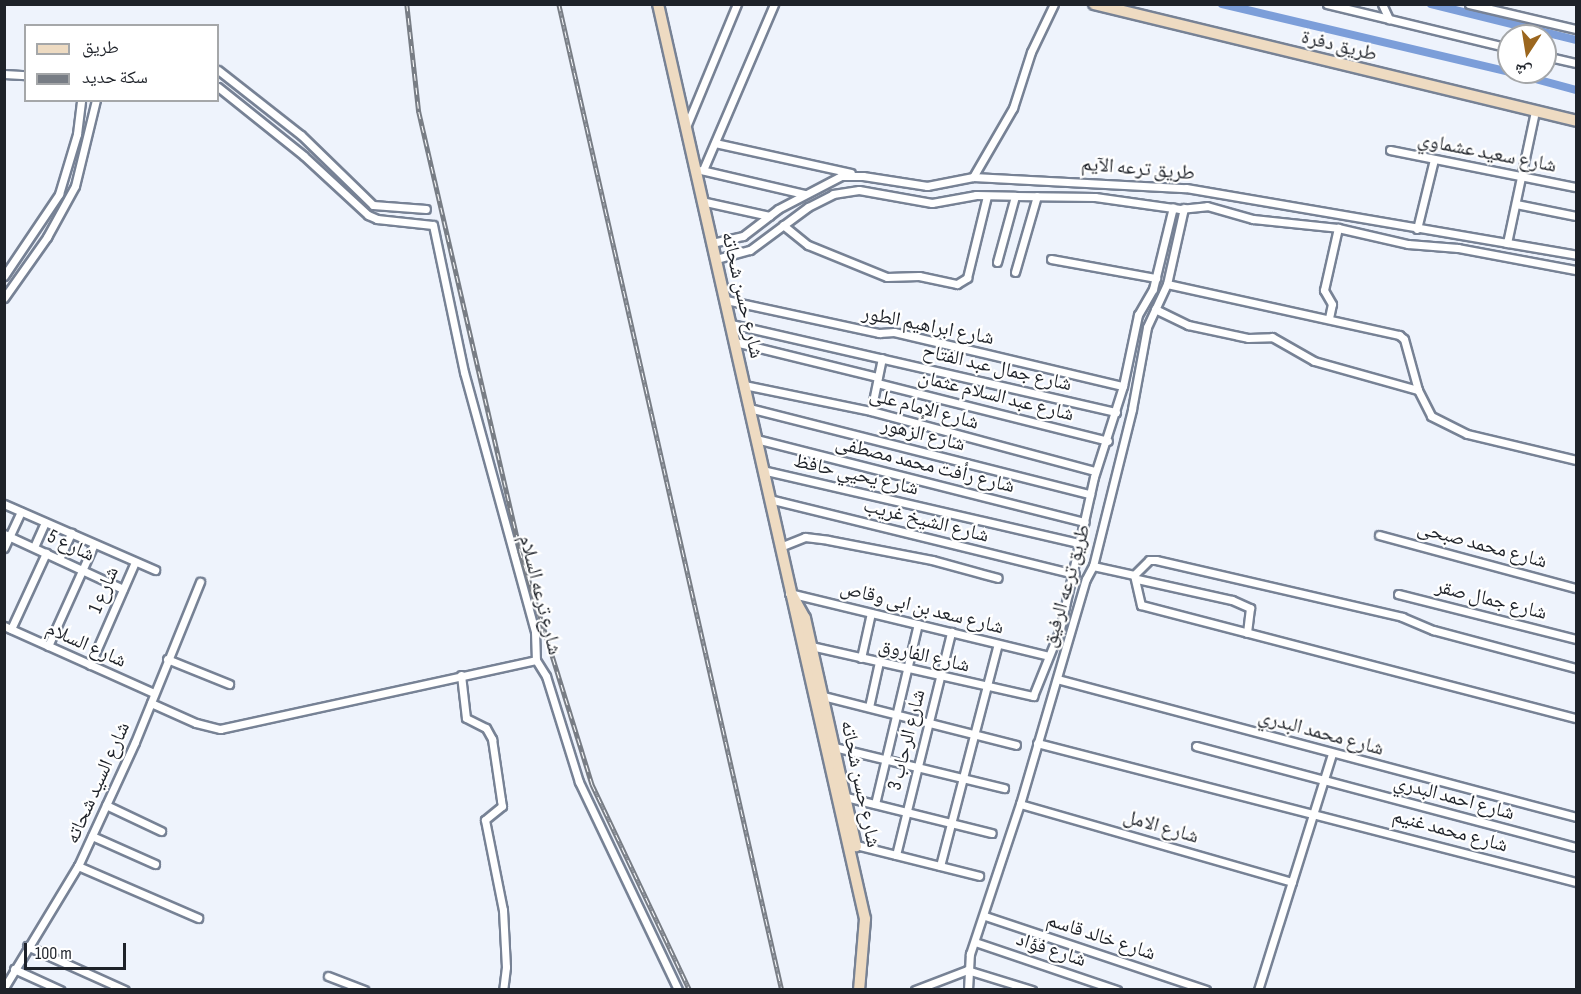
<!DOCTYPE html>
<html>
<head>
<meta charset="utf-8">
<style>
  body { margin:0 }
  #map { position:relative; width:1581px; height:994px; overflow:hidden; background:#eef3fc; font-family:"Sofia Sans Condensed","Noto Naskh Arabic",sans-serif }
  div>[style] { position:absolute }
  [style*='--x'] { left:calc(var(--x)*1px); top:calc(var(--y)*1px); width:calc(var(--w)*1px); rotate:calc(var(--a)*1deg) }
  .canal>* { height:8px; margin:-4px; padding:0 4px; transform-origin:4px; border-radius:4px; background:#7c9ed9 }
  .roads { filter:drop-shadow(2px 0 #778295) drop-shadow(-2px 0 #778295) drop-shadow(0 2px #778295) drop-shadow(0 -2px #778295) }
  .street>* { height:7px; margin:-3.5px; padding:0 3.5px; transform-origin:3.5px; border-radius:3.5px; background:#fff }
  .secondary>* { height:10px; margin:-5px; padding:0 5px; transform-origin:5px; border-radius:5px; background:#eedbc2 }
  .rail>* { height:4.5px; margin-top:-2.25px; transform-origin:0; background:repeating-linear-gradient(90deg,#fff 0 7px,#787d85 0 14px); box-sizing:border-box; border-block:2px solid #787d85 }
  span { translate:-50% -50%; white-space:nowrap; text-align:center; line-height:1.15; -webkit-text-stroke:4.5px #fff; paint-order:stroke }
  .street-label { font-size:20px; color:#1e2229 }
  .frame { position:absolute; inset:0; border:6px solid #1e2229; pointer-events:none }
  .legend { position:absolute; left:24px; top:24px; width:195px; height:78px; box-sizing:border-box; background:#fff; border:2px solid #a5a7a9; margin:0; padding:8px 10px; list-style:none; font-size:18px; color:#1e2229 }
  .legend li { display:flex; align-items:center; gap:12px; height:30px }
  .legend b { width:30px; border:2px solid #a5a7a9 }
  .north { position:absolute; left:1497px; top:24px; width:60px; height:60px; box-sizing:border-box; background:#fff; border:2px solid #a5a7a9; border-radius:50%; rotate:192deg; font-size:16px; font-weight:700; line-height:24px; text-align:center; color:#1e2229 }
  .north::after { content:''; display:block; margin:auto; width:21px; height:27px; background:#9b661e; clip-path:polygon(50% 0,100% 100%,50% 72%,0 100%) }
  .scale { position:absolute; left:24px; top:943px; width:102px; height:27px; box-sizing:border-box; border:3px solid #1e2229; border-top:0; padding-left:8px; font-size:18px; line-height:21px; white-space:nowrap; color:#1e2229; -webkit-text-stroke:4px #fff; paint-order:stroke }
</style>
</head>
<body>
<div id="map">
  <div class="canal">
    <div style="--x:1222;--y:4;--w:295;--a:13.3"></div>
    <div style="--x:1431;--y:4;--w:149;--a:13.9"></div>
    <div style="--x:1510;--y:72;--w:68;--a:15.3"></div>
  </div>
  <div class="roads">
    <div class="street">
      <div style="--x:1327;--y:4;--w:187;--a:13.6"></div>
      <div style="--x:1382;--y:4;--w:17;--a:65"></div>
      <div style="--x:1469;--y:4;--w:110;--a:13.2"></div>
      <div style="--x:1545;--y:56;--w:32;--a:13"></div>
      <div style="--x:218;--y:70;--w:105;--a:38.1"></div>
      <div style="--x:301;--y:135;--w:100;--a:44.2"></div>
      <div style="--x:373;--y:205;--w:53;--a:4.3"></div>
      <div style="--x:4;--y:74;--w:22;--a:3"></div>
      <div style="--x:218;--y:87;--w:110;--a:38.7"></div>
      <div style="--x:304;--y:156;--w:87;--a:42.7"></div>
      <div style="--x:368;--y:215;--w:10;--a:24"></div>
      <div style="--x:377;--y:219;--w:56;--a:6.1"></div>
      <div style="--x:433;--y:225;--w:150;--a:78.1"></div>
      <div style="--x:464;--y:372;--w:270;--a:74.7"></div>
      <div style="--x:535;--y:632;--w:28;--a:88"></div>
      <div style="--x:536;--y:660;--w:19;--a:58"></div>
      <div style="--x:546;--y:676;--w:111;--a:72.7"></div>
      <div style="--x:579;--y:782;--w:230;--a:64.5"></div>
      <div style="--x:686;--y:127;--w:133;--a:-67.5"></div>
      <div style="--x:715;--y:143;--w:139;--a:12.4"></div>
      <div style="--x:1390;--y:150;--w:190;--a:11.3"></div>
      <div style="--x:701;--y:170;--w:106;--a:13.1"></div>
      <div style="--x:703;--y:170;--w:181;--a:-66.8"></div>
      <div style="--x:973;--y:177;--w:80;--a:-59.9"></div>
      <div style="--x:1013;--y:108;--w:59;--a:-72.2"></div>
      <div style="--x:1031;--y:52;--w:53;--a:-64.4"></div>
      <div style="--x:701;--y:201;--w:70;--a:12.4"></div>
      <div style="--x:1516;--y:204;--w:61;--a:11.3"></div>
      <div style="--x:783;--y:225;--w:32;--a:39"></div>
      <div style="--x:808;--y:245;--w:85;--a:22.1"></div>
      <div style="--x:887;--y:277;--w:32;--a:-2"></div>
      <div style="--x:919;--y:276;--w:39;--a:12"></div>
      <div style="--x:957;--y:284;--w:12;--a:-31"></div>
      <div style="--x:967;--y:278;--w:84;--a:-76.3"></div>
      <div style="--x:1417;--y:229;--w:72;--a:-76.3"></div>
      <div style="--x:712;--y:243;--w:32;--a:-13"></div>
      <div style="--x:743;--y:236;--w:44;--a:-37.6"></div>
      <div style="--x:778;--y:209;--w:71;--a:-27.6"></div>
      <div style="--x:841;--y:176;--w:22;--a:0"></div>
      <div style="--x:863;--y:176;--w:65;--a:8.9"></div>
      <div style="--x:927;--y:186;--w:47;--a:-11.1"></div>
      <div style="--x:973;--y:177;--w:213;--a:3"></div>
      <div style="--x:1186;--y:188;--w:396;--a:9.7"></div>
      <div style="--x:1507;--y:243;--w:135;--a:-78"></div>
      <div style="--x:716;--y:259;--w:35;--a:-15"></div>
      <div style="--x:750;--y:250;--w:72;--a:-36.6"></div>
      <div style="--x:808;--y:207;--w:28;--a:-27"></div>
      <div style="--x:833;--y:194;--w:26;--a:-9"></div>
      <div style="--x:859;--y:190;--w:74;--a:10.1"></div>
      <div style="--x:932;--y:203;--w:45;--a:-10.3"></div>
      <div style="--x:976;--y:195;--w:39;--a:1"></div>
      <div style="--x:1015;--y:196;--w:80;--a:0.7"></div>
      <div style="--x:1095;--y:197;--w:86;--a:8"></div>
      <div style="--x:1180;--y:209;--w:27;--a:-6"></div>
      <div style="--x:1207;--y:206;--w:48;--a:15.8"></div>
      <div style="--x:1253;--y:219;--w:85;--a:6"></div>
      <div style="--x:1338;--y:228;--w:72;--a:12.9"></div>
      <div style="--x:1408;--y:244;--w:50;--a:4.6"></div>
      <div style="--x:1458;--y:248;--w:120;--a:10.6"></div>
      <div style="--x:1051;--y:259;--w:107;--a:10.3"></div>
      <div style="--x:997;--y:262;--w:68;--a:-74.7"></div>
      <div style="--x:1015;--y:272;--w:79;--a:-73.9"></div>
      <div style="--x:4;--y:276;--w:99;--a:-56.1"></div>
      <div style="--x:59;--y:194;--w:63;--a:-73.3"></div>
      <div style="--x:77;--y:134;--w:34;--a:-83"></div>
      <div style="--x:1167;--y:284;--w:238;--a:12.4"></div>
      <div style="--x:1399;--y:335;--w:6;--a:39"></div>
      <div style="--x:1404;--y:339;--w:53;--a:74.6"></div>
      <div style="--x:1418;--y:390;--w:29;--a:63"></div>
      <div style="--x:1431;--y:416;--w:40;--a:26.6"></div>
      <div style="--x:1467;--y:434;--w:112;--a:13.4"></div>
      <div style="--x:4;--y:298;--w:75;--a:-54.8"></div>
      <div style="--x:47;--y:237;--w:58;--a:-61.2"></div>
      <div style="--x:75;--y:186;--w:89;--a:-76.3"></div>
      <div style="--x:726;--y:300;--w:157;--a:12.2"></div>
      <div style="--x:879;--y:333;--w:15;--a:-4"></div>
      <div style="--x:894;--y:332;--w:235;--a:13.3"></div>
      <div style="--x:1155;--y:309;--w:37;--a:26"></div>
      <div style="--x:1188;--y:325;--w:61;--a:12.2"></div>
      <div style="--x:1248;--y:338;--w:24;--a:-2"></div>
      <div style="--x:1272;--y:337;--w:48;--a:29.7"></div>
      <div style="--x:1314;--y:361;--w:108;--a:15.6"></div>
      <div style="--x:1329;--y:318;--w:14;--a:-78"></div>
      <div style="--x:1332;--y:304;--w:16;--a:-120"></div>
      <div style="--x:1324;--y:290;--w:64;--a:-77.3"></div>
      <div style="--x:731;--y:324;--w:395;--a:12.9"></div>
      <div style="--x:735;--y:342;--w:147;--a:13.8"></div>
      <div style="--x:877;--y:383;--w:238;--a:14.1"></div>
      <div style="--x:744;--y:385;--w:130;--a:11.6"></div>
      <div style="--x:871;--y:411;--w:232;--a:15"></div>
      <div style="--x:749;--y:408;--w:352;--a:14.2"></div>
      <div style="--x:871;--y:411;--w:54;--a:-78.3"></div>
      <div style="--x:756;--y:439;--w:339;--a:14.2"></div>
      <div style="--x:762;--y:470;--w:328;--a:13"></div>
      <div style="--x:769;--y:499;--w:315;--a:13.8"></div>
      <div style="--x:4;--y:504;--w:165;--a:23.6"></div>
      <div style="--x:4;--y:534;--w:131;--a:24.8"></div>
      <div style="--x:1379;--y:535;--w:204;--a:15.1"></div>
      <div style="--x:34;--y:547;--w:27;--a:-66"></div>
      <div style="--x:780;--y:547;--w:27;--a:-22"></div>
      <div style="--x:805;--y:537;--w:23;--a:7"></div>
      <div style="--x:828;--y:540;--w:106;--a:10.9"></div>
      <div style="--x:932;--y:560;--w:68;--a:15.3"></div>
      <div style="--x:4;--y:548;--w:40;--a:-65"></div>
      <div style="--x:59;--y:559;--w:29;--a:-65"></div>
      <div style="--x:1093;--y:566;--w:42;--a:12.4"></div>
      <div style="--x:1134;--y:575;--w:31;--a:77"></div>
      <div style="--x:1141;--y:605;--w:449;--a:14.6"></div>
      <div style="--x:1134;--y:575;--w:21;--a:-45"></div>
      <div style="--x:1149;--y:560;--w:7;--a:0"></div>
      <div style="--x:1156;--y:560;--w:253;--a:13"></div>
      <div style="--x:1402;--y:617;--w:34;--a:23"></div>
      <div style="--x:1433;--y:630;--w:148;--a:14.9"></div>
      <div style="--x:1137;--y:579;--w:97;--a:12.5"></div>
      <div style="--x:1232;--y:600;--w:20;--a:24"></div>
      <div style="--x:1250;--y:608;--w:25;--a:97"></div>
      <div style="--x:789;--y:593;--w:264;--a:13.6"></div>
      <div style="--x:1398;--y:594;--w:184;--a:14.2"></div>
      <div style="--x:4;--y:626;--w:164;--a:24.1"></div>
      <div style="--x:11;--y:629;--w:84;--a:-65.3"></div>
      <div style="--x:48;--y:646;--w:112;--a:-65.7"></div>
      <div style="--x:811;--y:646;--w:228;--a:12.7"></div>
      <div style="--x:1033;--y:696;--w:72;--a:-68.1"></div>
      <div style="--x:1060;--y:629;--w:156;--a:-77.4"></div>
      <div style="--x:1094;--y:477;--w:96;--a:-72.3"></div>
      <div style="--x:1123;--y:386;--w:73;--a:-78.1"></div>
      <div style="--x:1138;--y:315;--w:30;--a:-60"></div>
      <div style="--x:1153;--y:289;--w:84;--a:-76.3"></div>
      <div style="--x:861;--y:658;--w:46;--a:-77.5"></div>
      <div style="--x:167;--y:659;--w:67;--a:22"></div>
      <div style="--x:90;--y:665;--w:112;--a:-66.4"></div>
      <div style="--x:461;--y:675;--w:43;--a:83.4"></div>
      <div style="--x:466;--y:718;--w:22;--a:27"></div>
      <div style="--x:486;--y:728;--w:13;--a:61"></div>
      <div style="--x:492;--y:739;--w:62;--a:81.6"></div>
      <div style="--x:501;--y:800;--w:6;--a:81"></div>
      <div style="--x:502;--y:806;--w:22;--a:141"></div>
      <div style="--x:485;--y:820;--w:92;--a:78.7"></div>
      <div style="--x:503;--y:910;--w:57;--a:87"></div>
      <div style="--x:506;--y:967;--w:23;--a:97"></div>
      <div style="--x:1057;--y:679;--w:537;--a:14.89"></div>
      <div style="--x:823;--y:696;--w:199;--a:14.2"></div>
      <div style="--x:151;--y:703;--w:49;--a:24"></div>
      <div style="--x:196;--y:723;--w:25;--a:14"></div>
      <div style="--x:220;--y:729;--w:323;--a:-12.3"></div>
      <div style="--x:869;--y:707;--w:46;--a:-77.5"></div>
      <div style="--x:1037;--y:743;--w:557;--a:14.46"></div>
      <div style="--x:1196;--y:746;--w:393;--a:14.9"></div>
      <div style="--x:834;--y:747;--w:175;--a:13.6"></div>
      <div style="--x:846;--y:797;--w:150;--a:13.9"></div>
      <div style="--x:875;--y:804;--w:185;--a:-76.6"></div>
      <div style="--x:1020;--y:804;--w:283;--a:16"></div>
      <div style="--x:106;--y:805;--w:61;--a:25.3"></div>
      <div style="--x:92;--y:836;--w:69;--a:24"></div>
      <div style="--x:856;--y:845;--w:127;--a:14.1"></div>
      <div style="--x:896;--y:855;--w:230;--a:-76.1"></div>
      <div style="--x:78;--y:866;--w:131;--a:23.4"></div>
      <div style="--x:940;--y:866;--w:229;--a:-75.4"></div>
      <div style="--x:985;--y:916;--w:233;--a:18.5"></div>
      <div style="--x:975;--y:942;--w:150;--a:18.7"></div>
      <div style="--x:27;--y:946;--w:107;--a:24.2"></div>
      <div style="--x:14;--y:969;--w:51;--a:24.5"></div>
      <div style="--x:328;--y:976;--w:39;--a:21"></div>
      <div style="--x:4;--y:988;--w:143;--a:-58.8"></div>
      <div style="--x:78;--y:866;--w:136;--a:-65.3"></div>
      <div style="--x:135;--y:742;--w:173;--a:-67.9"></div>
      <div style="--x:915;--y:990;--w:56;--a:-21"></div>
      <div style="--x:967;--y:970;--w:68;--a:17.1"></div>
      <div style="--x:968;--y:990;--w:36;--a:-87"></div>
      <div style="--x:970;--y:954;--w:158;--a:-71.6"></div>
      <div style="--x:1020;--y:804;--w:234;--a:-73.7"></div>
      <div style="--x:1086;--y:579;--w:15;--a:-62"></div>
      <div style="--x:1093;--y:566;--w:162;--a:-76"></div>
      <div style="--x:1132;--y:409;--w:83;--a:-79.6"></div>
      <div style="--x:1147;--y:327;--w:47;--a:-65.1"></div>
      <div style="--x:1167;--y:284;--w:78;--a:-77.4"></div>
      <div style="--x:1258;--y:990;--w:247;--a:-72.6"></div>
    </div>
    <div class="secondary">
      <div style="--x:658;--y:4;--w:938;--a:77.25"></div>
      <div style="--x:865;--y:919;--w:71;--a:94.8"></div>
      <div style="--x:1094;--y:4;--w:496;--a:13.6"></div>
      <div style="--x:792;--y:595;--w:26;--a:61"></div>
      <div style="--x:805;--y:618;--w:234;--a:77.4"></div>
    </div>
  </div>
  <div class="rail">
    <div style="--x:407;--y:4;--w:109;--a:83.7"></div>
    <div style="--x:419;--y:112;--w:450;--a:77"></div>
    <div style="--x:520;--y:551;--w:244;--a:72.8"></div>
    <div style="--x:592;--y:784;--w:228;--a:64.6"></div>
    <div style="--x:559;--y:4;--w:1011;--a:77.26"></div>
  </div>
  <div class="street-label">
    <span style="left:1339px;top:46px;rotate:14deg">طريق دفرة</span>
    <span style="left:1487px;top:153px;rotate:11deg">شارع سعيد عشماوي</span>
    <span style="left:1138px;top:169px;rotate:5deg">طريق ترعه الآيم</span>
    <span style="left:742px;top:295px;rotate:77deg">شارع حسن شحاته</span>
    <span style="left:928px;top:326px;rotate:11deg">شارع ابراهيم الطور</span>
    <span style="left:997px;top:368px;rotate:13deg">شارع جمال عبد الفتاح</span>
    <span style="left:996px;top:396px;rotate:14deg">شارع عبد السلام عثمان</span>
    <span style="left:924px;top:409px;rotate:15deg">شارع الإمام على</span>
    <span style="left:923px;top:435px;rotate:14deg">شارع الزهور</span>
    <span style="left:925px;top:465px;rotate:14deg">شارع رأفت محمد مصطفى</span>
    <span style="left:856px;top:475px;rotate:13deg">شارع يحيي حافظ</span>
    <span style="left:926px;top:521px;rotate:14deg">شارع الشيخ غريب</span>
    <span style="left:1482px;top:545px;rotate:15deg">شارع محمد صبحى</span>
    <span style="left:71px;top:546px;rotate:25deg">شارع 5</span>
    <span style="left:1067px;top:586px;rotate:-74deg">طريق ترعه الرفيق</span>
    <span style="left:104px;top:590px;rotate:-67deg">شارع 1</span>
    <span style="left:540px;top:595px;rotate:76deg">شارع ترعه السلام</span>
    <span style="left:1491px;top:600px;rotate:14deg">شارع جمال صقر</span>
    <span style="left:922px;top:608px;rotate:14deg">شارع سعد بن ابى وقاص</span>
    <span style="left:86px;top:645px;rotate:24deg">شارع السلام</span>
    <span style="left:924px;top:656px;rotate:13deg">شارع الفاروق</span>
    <span style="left:1321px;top:733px;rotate:15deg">شارع محمد البدري</span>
    <span style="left:907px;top:740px;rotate:-76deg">شارع الرحاب 3</span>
    <span style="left:98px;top:783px;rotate:-66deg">شارع السيد شحاته</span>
    <span style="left:860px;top:784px;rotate:78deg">شارع حسن شحاته</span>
    <span style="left:1454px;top:798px;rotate:15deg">شارع احمد البدري</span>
    <span style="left:1161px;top:827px;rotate:16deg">شارع الامل</span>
    <span style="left:1450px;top:831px;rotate:15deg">شارع محمد غنيم</span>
    <span style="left:1101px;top:937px;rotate:18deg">شارع خالد قاسم</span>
    <span style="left:1051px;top:950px;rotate:18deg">شارع فؤاد</span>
  </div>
  <div class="frame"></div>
  <ul class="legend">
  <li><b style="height:8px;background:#eedbc2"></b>طريق</li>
  <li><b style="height:8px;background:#787d85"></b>سكة حديد</li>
  </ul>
  <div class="north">ش</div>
  <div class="scale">100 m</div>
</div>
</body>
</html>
